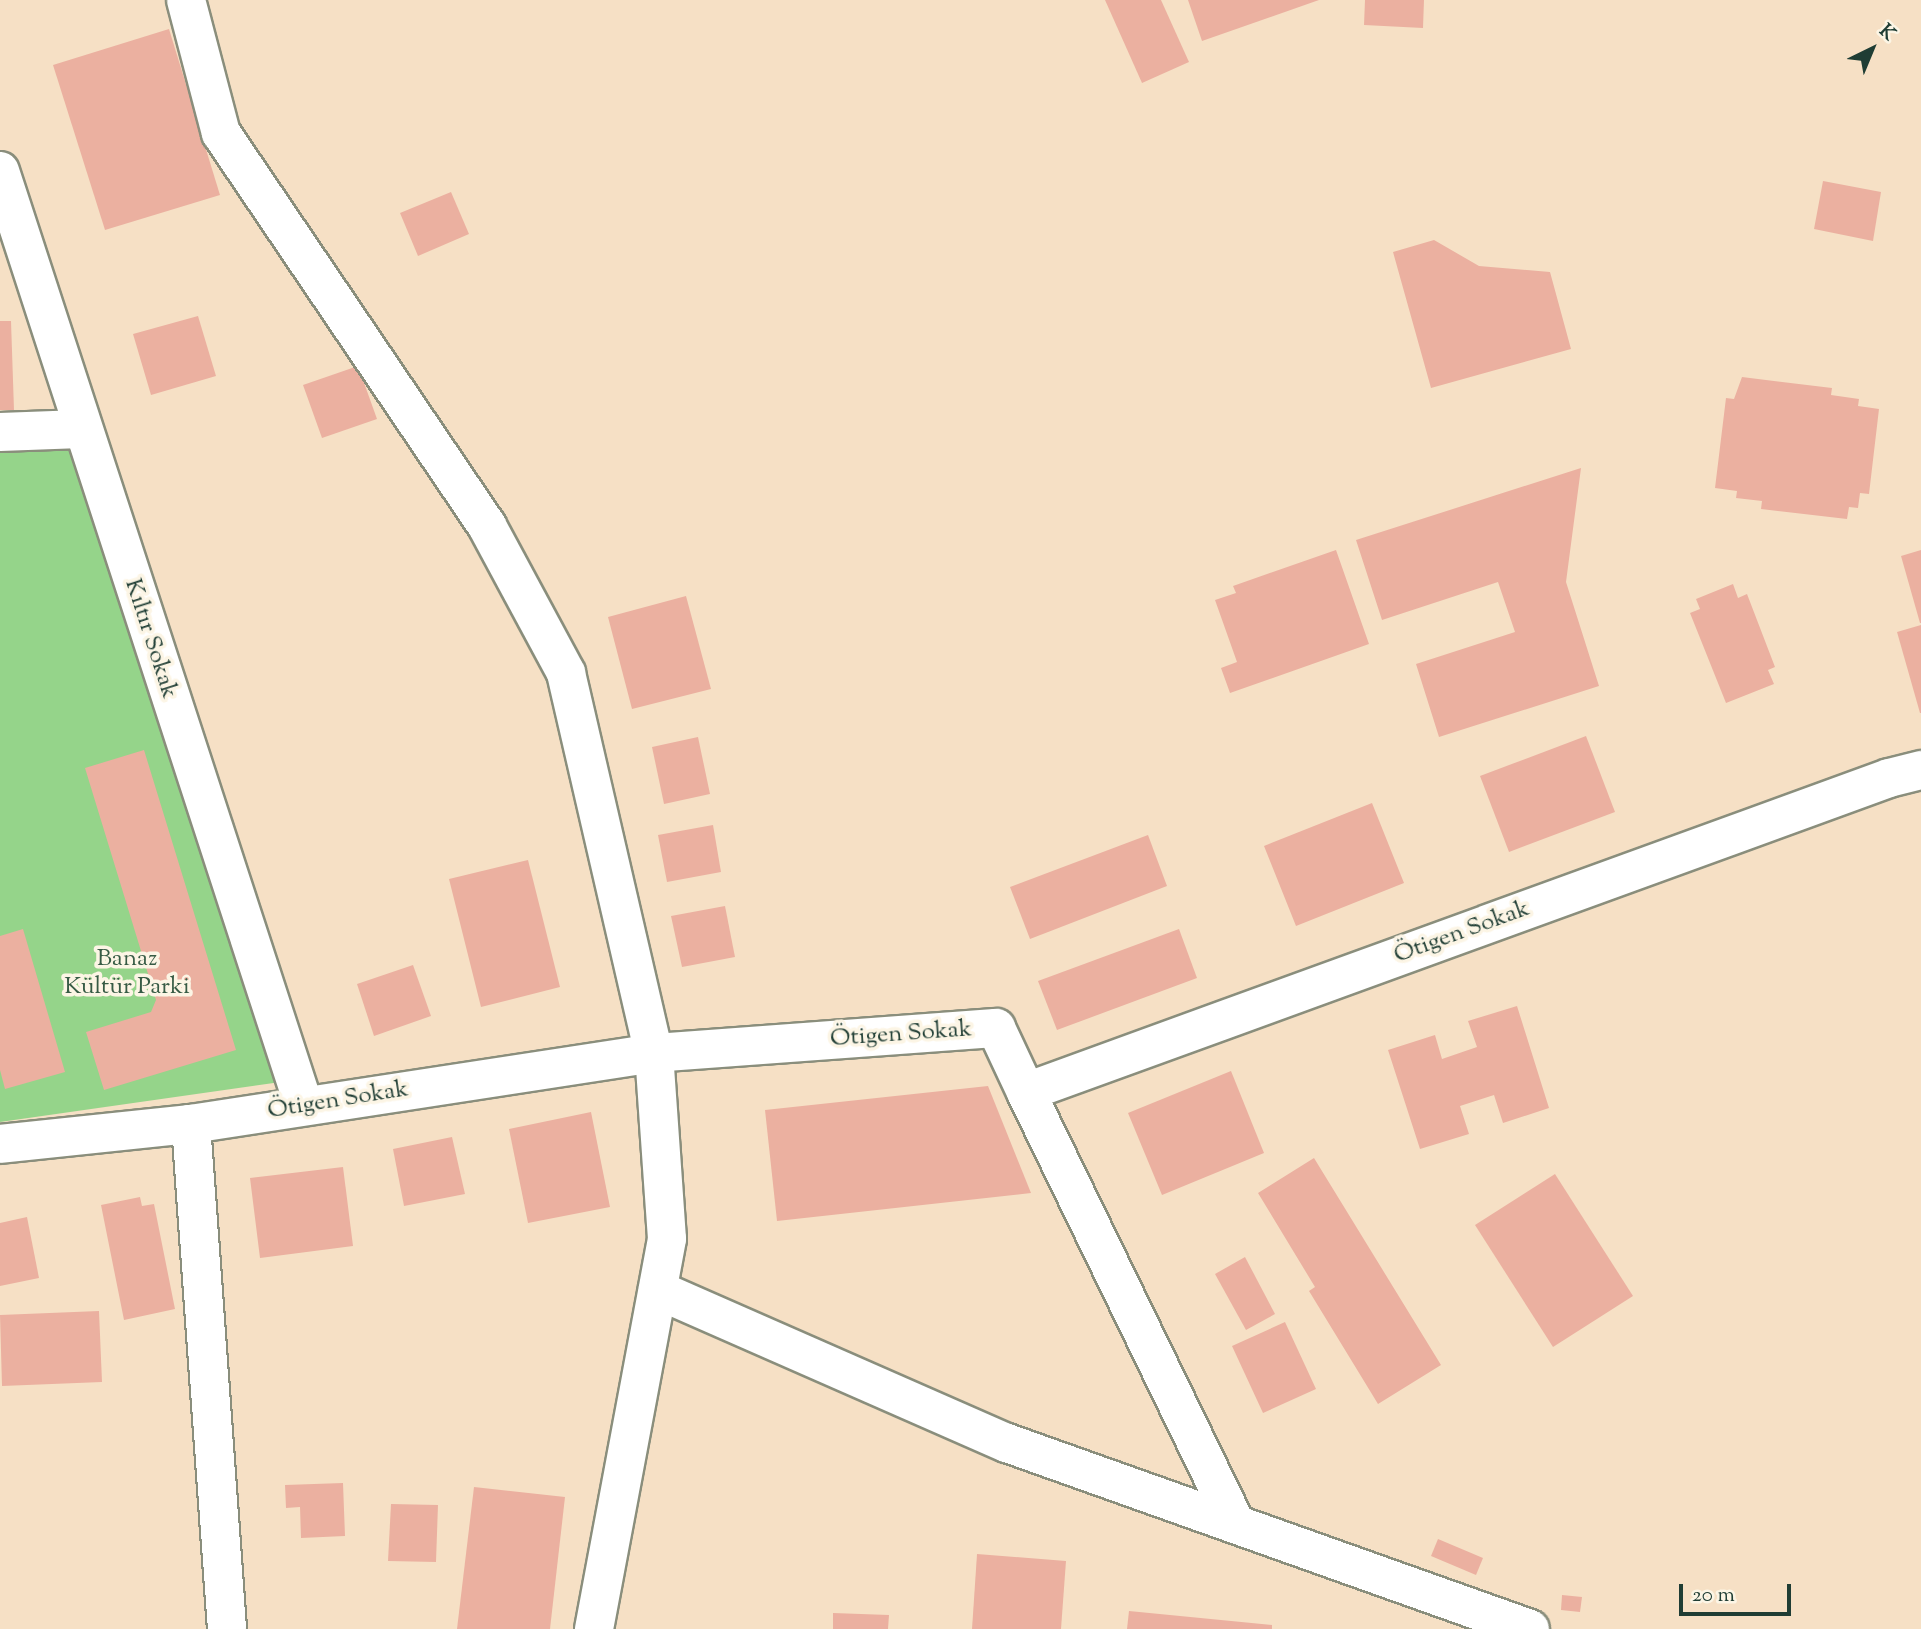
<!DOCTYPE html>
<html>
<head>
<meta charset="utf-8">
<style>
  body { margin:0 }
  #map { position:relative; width:1921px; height:1629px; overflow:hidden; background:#f6e0c5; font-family:"Sorts Mill Goudy",serif }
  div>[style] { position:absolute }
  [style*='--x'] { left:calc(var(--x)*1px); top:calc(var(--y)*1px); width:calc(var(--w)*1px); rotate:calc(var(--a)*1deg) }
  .green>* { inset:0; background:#95d48a }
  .building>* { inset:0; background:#ebb0a0 }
  .roads { filter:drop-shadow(2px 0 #8a8e7c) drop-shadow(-2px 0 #8a8e7c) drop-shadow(0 2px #8a8e7c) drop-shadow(0 -2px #8a8e7c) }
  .minor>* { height:38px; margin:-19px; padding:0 19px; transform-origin:19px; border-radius:19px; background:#fff }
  span { translate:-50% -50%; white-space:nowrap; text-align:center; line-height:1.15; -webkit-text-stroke:7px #fcf5e5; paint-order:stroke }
  .street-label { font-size:24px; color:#1f3d34 }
  .park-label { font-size:24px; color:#375b45 }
  .north { position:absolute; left:1837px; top:14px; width:70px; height:70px; -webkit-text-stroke:5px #fcf5e5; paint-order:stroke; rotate:43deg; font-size:19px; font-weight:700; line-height:28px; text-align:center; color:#1f3d34 }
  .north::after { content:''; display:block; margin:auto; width:24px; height:32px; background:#1f3d34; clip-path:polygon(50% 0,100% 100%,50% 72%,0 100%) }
  .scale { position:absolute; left:1679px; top:1584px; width:112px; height:32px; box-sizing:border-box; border:4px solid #1f3d34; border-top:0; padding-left:9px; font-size:21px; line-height:24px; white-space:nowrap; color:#1f3d34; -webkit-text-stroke:5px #fcf5e5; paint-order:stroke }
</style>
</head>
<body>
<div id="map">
  <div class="green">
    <div style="clip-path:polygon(84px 438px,295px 1080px,0 1122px,0 440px)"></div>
  </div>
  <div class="building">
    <div style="clip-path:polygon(1105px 0,1161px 0,1189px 62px,1142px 83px)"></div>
    <div style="clip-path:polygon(1188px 0,1319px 0,1202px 41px)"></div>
    <div style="clip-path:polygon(1365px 0,1424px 0,1423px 28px,1364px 25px)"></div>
    <div style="clip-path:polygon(169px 29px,220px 195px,105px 230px,53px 65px)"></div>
    <div style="clip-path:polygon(1823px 181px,1881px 192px,1873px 241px,1814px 229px)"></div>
    <div style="clip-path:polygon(451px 192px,469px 234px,418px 256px,400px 213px)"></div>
    <div style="clip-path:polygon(1434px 240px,1479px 266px,1550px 272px,1571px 349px,1431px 388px,1393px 252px)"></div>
    <div style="clip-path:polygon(198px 316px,216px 376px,151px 395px,133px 334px)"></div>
    <div style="clip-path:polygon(0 321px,11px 321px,14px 410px,0 410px)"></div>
    <div style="clip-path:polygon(358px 366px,377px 419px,322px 438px,303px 385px)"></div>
    <div style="clip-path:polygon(1742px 377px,1832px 388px,1831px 395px,1859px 399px,1858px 406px,1879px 409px,1869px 494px,1860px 493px,1858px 508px,1849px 507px,1847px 519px,1761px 509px,1762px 501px,1736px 498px,1737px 491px,1715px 488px,1726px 398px,1734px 399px)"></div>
    <div style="clip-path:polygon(1581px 468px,1566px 582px,1599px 686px,1439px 737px,1416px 664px,1515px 632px,1498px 582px,1382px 620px,1356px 540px)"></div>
    <div style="clip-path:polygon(1336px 550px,1369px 644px,1230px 693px,1221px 668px,1237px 662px,1215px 600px,1236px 593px,1233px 586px)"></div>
    <div style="clip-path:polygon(1921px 550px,1921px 623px,1920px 623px,1901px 556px)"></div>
    <div style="clip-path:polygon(1733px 584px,1738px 598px,1747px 594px,1775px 667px,1768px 670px,1774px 684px,1726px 703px,1690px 613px,1700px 609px,1696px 599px)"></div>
    <div style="clip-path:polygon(686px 596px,711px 689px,632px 709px,608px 617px)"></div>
    <div style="clip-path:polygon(1921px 625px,1921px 713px,1920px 713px,1897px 632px)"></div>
    <div style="clip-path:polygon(1586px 736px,1615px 812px,1509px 852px,1480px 776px)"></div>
    <div style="clip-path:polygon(698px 737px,710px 794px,664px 804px,652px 747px)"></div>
    <div style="clip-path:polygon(144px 750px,236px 1050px,104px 1090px,86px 1032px,151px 1012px,156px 1000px,85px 768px)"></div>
    <div style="clip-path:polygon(1372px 803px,1404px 883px,1296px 926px,1264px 846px)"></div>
    <div style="clip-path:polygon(713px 825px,721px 872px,667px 882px,658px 835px)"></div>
    <div style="clip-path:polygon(1148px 835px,1167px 886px,1030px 939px,1010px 887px)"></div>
    <div style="clip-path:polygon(528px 860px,560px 987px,481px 1007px,449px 879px)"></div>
    <div style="clip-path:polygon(725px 906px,735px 957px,682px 967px,671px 916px)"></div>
    <div style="clip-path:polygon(23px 929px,65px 1072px,5px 1089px,0 1070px,0 936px)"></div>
    <div style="clip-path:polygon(1179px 929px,1197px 978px,1057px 1030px,1038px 981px)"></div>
    <div style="clip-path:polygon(413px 965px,431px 1016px,374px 1036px,357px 984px)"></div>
    <div style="clip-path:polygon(1517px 1006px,1549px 1108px,1503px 1123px,1494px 1095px,1460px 1106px,1469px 1134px,1420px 1149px,1388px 1050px,1435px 1035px,1442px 1059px,1477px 1047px,1468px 1021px)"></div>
    <div style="clip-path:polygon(1231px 1071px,1264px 1153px,1162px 1195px,1128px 1113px)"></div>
    <div style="clip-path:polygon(988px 1086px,1031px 1193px,777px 1221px,765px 1110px)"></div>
    <div style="clip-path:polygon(591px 1112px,610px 1207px,528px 1223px,509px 1129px)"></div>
    <div style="clip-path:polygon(452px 1137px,465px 1194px,404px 1206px,393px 1149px)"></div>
    <div style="clip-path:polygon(1314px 1158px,1441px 1365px,1378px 1404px,1309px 1291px,1315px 1287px,1258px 1193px)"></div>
    <div style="clip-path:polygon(343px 1167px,353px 1246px,260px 1258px,250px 1178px)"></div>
    <div style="clip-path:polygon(1555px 1174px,1633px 1296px,1553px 1347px,1475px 1225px)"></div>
    <div style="clip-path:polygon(140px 1197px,142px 1206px,154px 1204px,175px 1309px,124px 1320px,101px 1205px)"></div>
    <div style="clip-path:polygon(27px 1217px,39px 1278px,0 1286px,0 1223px)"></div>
    <div style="clip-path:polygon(1245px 1257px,1275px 1314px,1246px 1330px,1215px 1274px)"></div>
    <div style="clip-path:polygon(99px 1311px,102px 1382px,2px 1386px,0 1315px)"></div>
    <div style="clip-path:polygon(1285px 1322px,1316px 1389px,1263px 1413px,1232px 1346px)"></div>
    <div style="clip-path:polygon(343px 1483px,345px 1536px,301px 1538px,300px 1507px,286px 1508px,285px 1485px)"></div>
    <div style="clip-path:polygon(474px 1487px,565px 1497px,550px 1629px,457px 1629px)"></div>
    <div style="clip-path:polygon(391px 1504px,438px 1505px,436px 1562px,388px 1561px)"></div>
    <div style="clip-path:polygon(1438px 1539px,1483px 1558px,1476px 1575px,1431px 1556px)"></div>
    <div style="clip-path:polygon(977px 1554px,1066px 1561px,1061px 1629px,972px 1629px)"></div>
    <div style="clip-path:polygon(1562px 1595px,1582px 1597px,1580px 1612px,1561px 1610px)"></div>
    <div style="clip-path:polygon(1129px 1611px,1272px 1625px,1272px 1629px,1127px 1629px)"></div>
    <div style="clip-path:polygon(833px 1613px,889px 1615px,888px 1629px,833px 1629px)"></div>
  </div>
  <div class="roads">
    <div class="minor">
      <div style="--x:186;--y:0;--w:138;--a:75.3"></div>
      <div style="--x:221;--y:133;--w:475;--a:55.9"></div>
      <div style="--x:487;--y:526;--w:167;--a:61.7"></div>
      <div style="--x:566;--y:673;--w:390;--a:77"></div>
      <div style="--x:654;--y:1053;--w:186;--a:86"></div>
      <div style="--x:667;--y:1239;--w:397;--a:100.6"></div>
      <div style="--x:0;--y:171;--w:983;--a:71.99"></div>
      <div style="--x:0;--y:432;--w:81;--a:-2.1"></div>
      <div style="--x:1026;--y:1092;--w:480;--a:64.1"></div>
      <div style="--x:191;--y:1124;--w:506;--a:85.92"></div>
      <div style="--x:0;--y:1144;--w:192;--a:-6"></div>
      <div style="--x:191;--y:1124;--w:468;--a:-8.7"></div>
      <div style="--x:654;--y:1053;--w:343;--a:-4.2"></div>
      <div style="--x:996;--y:1028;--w:71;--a:64.9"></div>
      <div style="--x:1026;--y:1092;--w:918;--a:-19.99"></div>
      <div style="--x:1889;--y:778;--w:33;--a:-14"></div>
      <div style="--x:658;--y:1290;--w:381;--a:23.7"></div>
      <div style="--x:1007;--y:1443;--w:555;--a:19.58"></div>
    </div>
  </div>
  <div class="street-label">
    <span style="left:150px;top:639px;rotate:72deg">Kıltır Sokak</span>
    <span style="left:1462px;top:933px;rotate:-20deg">Ötigen Sokak</span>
    <span style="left:901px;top:1035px;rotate:-4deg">Ötigen Sokak</span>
    <span style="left:338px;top:1101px;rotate:-9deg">Ötigen Sokak</span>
  </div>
  <div class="park-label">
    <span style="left:127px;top:974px">Banaz<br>Kültür Parki</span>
  </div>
  <div class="north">K</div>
  <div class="scale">20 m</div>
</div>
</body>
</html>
